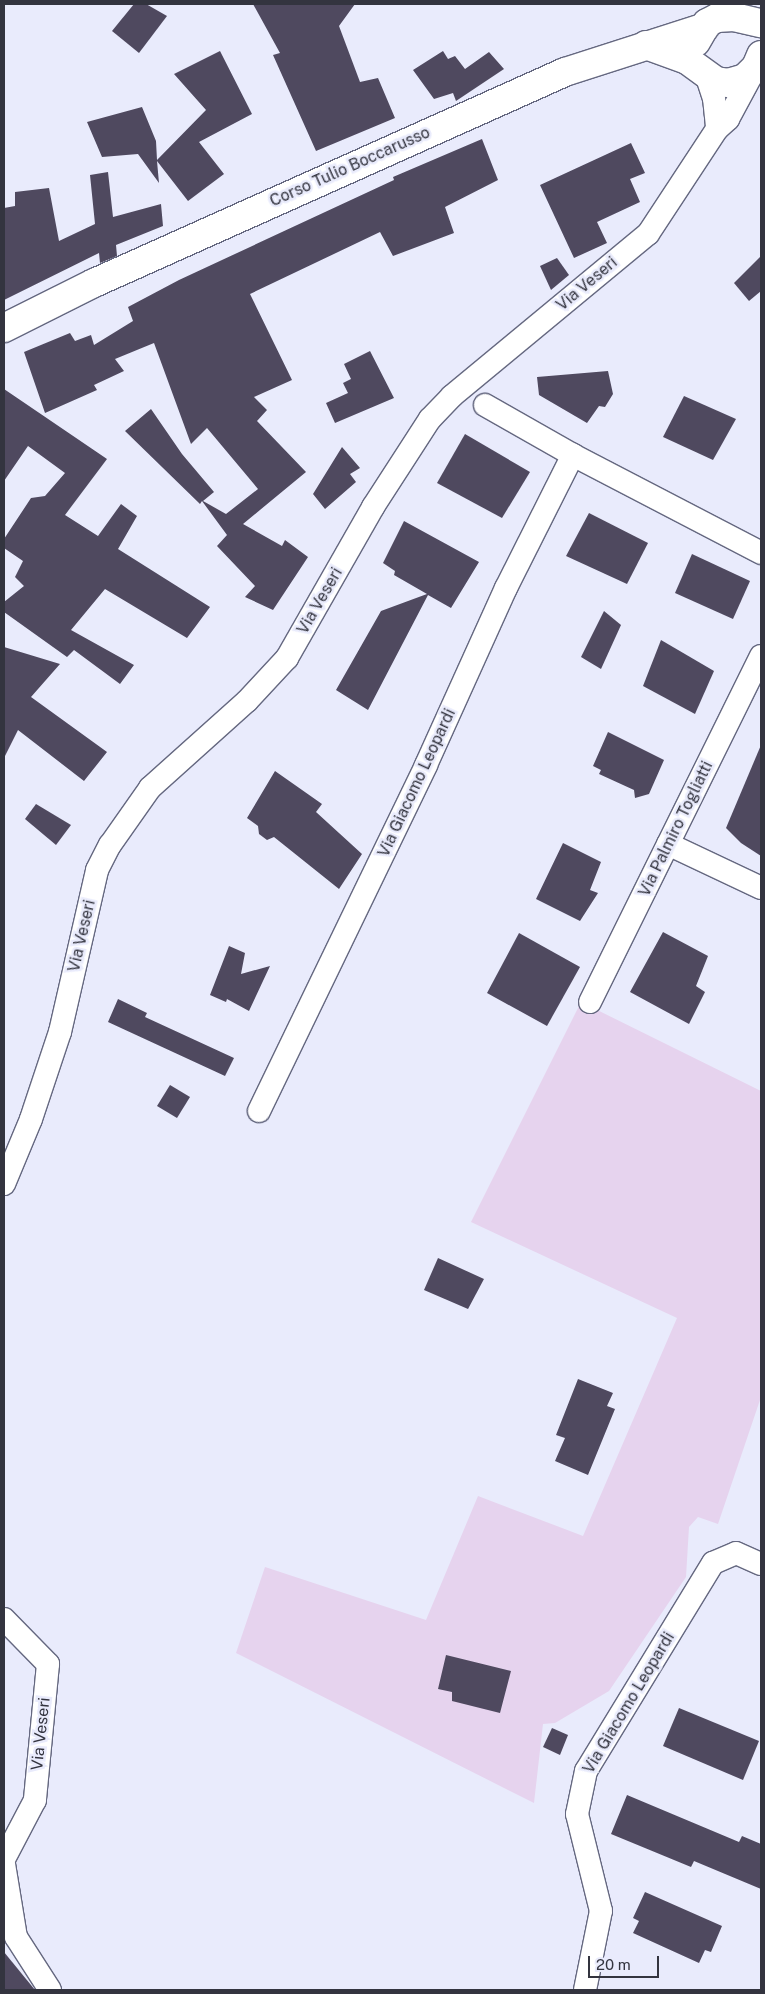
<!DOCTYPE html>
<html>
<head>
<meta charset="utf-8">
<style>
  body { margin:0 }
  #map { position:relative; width:765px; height:1994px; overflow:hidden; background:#e9ebfc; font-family:"Public Sans",sans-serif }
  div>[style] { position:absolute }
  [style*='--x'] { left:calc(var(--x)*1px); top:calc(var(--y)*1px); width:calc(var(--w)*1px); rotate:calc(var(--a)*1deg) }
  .green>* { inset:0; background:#e6d3ee }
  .building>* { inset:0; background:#4f495f }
  .roads { filter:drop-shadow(1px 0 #656880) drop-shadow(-1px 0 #656880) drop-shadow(0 1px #656880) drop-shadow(0 -1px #656880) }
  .minor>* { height:22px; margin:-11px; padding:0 11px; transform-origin:11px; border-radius:11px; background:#fff }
  .tertiary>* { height:28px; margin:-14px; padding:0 14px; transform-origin:14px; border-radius:14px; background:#fff }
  span { translate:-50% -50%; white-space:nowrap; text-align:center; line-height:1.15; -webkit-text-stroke:5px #e9ebfc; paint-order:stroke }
  .street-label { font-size:16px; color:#33343f }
  .frame { position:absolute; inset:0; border:5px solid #33343f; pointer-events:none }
  .scale { position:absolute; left:588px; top:1956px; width:71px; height:22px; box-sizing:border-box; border:2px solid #33343f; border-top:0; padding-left:6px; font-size:15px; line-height:18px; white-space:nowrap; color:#33343f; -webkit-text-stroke:4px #e9ebfc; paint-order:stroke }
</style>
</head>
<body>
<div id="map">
  <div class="green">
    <div style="clip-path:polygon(581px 1002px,761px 1091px,761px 1397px,718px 1524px,698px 1517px,689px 1527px,686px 1577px,609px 1691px,555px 1723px,543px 1724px,534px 1803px,236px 1653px,265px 1567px,426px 1620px,478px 1496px,583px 1536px,677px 1318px,471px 1222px)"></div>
  </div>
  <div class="building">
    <div style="clip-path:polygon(134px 4px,146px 4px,167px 16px,139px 53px,112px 31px)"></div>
    <div style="clip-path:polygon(253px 4px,355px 4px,339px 26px,360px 82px,378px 78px,395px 118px,316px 151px,273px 55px,280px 53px)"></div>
    <div style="clip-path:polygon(220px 51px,252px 114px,199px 142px,224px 174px,188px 201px,157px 161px,159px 183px,138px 154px,102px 157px,87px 122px,142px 107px,156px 141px,157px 160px,206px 110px,174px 74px)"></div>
    <div style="clip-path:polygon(443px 51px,448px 59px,455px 56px,465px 69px,489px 52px,504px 69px,456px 101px,453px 93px,434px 99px,413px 70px)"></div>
    <div style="clip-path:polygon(482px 139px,498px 180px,445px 207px,454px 233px,393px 256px,380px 232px,250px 294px,292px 380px,254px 397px,267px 410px,257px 421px,306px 472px,243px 524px,282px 546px,285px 540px,308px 557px,273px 610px,245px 597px,255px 586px,217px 546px,227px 535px,202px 501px,200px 504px,125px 431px,151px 409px,182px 454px,214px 492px,203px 501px,226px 514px,258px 489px,207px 428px,191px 444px,154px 343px,115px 359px,124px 371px,94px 385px,97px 390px,45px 413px,24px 352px,70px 333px,75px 341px,91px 335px,94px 345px,133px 321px,128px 307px,179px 280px,394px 180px,393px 177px)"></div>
    <div style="clip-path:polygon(631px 143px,645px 173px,630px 179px,640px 202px,597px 222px,607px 243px,574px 258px,540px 185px)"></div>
    <div style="clip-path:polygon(108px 172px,113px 217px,161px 204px,163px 226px,116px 245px,117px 256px,100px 263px,99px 253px,4px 300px,4px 208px,15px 206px,15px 192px,49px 188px,59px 241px,95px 224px,90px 175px)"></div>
    <div style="clip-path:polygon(761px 256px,761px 291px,749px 301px,734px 283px)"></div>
    <div style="clip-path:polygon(557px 258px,569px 275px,551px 290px,540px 266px)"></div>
    <div style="clip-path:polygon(370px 351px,394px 398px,335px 423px,326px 403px,348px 393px,343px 383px,351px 379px,344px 364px)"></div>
    <div style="clip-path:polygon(608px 371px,613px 394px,605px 407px,599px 406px,587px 423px,539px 395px,537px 377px)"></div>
    <div style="clip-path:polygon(4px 389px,107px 459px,65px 515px,98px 536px,121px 504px,137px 516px,118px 549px,210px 607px,187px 638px,105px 589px,71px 630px,134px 665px,120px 684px,74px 650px,67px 657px,4px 612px,4px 602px,24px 586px,15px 577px,23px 561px,4px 548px,4px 539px,31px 498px,45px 496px,65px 473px,28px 446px,4px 481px)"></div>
    <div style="clip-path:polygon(684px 396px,736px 419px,713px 460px,663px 437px)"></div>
    <div style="clip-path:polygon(465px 434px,530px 472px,502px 518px,437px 483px)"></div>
    <div style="clip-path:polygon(342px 447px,360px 468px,350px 474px,356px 482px,325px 509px,313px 494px)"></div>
    <div style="clip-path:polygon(589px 513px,648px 543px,627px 584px,566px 556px)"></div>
    <div style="clip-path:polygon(404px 521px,479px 562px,451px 608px,428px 595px,368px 710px,336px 690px,381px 611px,427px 594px,394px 575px,395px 571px,383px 563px)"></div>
    <div style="clip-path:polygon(692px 554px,750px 581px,733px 619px,675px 593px)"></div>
    <div style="clip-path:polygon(604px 611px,621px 625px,601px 669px,581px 657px)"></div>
    <div style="clip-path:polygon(661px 640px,714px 671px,695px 714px,643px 686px)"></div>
    <div style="clip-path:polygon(4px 647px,60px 664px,31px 697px,107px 752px,84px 781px,18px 730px,4px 758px)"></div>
    <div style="clip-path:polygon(608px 732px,664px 760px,649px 794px,635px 798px,634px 790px,599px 774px,601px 770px,593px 766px)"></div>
    <div style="clip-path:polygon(761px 745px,761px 856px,741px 843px,726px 828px)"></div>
    <div style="clip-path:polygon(275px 771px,322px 804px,316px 812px,362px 854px,339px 889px,274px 837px,267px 840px,259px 834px,258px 826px,247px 818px)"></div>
    <div style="clip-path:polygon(36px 804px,71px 825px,56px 845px,25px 819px)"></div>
    <div style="clip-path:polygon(563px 843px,601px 862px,590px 890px,598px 893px,580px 921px,536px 899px)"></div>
    <div style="clip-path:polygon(663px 932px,708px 956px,696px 986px,705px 992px,689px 1024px,630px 992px)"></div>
    <div style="clip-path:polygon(519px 933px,580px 967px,547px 1026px,487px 993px)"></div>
    <div style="clip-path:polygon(229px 946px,245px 953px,241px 974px,270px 966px,249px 1011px,227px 999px,226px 1002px,210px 995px)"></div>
    <div style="clip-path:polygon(118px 999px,147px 1013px,145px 1017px,234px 1058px,225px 1076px,108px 1022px)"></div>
    <div style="clip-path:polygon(170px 1085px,190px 1097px,177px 1118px,157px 1106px)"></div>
    <div style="clip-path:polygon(438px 1258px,484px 1279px,468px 1309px,424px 1290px)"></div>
    <div style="clip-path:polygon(578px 1379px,613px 1393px,607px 1406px,615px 1409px,588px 1475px,555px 1461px,565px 1438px,556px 1435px)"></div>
    <div style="clip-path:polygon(446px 1655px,511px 1671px,500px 1713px,452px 1701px,452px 1692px,438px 1689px)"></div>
    <div style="clip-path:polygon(679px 1708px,759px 1741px,743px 1780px,663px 1746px)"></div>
    <div style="clip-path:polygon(552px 1728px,568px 1735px,560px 1755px,543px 1747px)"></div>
    <div style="clip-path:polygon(627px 1795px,739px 1842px,742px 1836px,761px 1844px,761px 1889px,694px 1861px,691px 1867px,611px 1834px)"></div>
    <div style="clip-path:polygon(645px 1892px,722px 1926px,711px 1952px,705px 1950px,699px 1963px,633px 1933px,639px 1921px,633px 1918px)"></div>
    <div style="clip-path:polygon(4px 1952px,35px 1990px,4px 1990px)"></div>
  </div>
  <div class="roads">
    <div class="minor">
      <div style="--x:706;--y:74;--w:25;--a:72"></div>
      <div style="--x:714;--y:98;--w:31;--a:84"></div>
      <div style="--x:485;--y:405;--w:101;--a:29.6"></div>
      <div style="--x:573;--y:455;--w:212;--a:27.5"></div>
      <div style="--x:668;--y:844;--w:103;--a:25.3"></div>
      <div style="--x:590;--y:1002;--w:386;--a:-63.7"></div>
      <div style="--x:259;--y:1111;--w:384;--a:-64.2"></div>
      <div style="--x:426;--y:765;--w:194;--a:-65.7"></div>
      <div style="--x:506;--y:588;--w:149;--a:-63.3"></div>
      <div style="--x:4;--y:1184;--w:70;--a:-67.4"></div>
      <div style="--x:31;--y:1119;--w:92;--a:-71.6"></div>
      <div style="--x:60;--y:1032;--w:166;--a:-77.1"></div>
      <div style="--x:97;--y:870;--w:28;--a:-63"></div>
      <div style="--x:110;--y:845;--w:70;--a:-54.9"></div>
      <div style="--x:150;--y:788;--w:130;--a:-41.9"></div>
      <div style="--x:247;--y:701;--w:59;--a:-47.1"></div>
      <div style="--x:287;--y:658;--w:174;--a:-60.3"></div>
      <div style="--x:373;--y:507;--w:105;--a:-57.1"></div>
      <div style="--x:430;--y:419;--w:32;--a:-46"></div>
      <div style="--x:452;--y:396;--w:254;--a:-39.6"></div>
      <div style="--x:648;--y:234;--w:126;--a:-56.7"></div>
      <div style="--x:717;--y:129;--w:15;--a:-42"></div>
      <div style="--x:728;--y:119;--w:59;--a:-61.7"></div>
      <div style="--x:4;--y:1619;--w:63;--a:45.6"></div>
      <div style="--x:48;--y:1664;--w:137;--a:95.5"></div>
      <div style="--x:35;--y:1800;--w:67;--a:117.7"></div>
      <div style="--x:4;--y:1864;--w:74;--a:80.7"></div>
      <div style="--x:16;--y:1937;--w:63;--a:57.3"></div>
      <div style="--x:585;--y:1990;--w:81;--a:-78.6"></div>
      <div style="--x:601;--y:1911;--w:100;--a:-103.9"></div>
      <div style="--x:577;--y:1814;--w:44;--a:-78.2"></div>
      <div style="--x:586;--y:1771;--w:244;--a:-58.6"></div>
      <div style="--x:713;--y:1563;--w:25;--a:-23"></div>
      <div style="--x:736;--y:1553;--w:27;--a:24"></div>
    </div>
    <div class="tertiary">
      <div style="--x:696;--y:42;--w:22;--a:-60"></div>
      <div style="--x:707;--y:23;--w:11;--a:-27"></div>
      <div style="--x:717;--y:18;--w:17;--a:-3"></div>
      <div style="--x:734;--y:17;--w:28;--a:13"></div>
      <div style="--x:646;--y:45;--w:44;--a:20.1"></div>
      <div style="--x:687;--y:60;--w:36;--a:36"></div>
      <div style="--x:716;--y:81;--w:12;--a:9"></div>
      <div style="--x:728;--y:83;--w:18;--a:-16"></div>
      <div style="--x:745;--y:78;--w:16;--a:-45"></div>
      <div style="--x:756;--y:67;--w:13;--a:-67"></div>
      <div style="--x:4;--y:328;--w:101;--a:-26.6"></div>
      <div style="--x:94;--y:283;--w:516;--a:-24.13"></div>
      <div style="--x:565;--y:72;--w:147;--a:-17.8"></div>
    </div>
  </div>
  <div class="street-label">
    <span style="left:350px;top:167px;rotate:-24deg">Corso Tulio Boccarusso</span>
    <span style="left:587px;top:284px;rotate:-40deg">Via Veseri</span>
    <span style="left:320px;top:601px;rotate:-60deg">Via Veseri</span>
    <span style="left:417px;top:783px;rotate:-65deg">Via Giacomo Leopardi</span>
    <span style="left:676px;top:829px;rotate:-64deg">Via Palmiro Togliatti</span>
    <span style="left:82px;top:936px;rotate:-77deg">Via Veseri</span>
    <span style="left:629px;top:1703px;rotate:-59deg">Via Giacomo Leopardi</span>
    <span style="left:41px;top:1734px;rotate:-84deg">Via Veseri</span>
  </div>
  <div class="frame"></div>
  <div class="scale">20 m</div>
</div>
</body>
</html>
